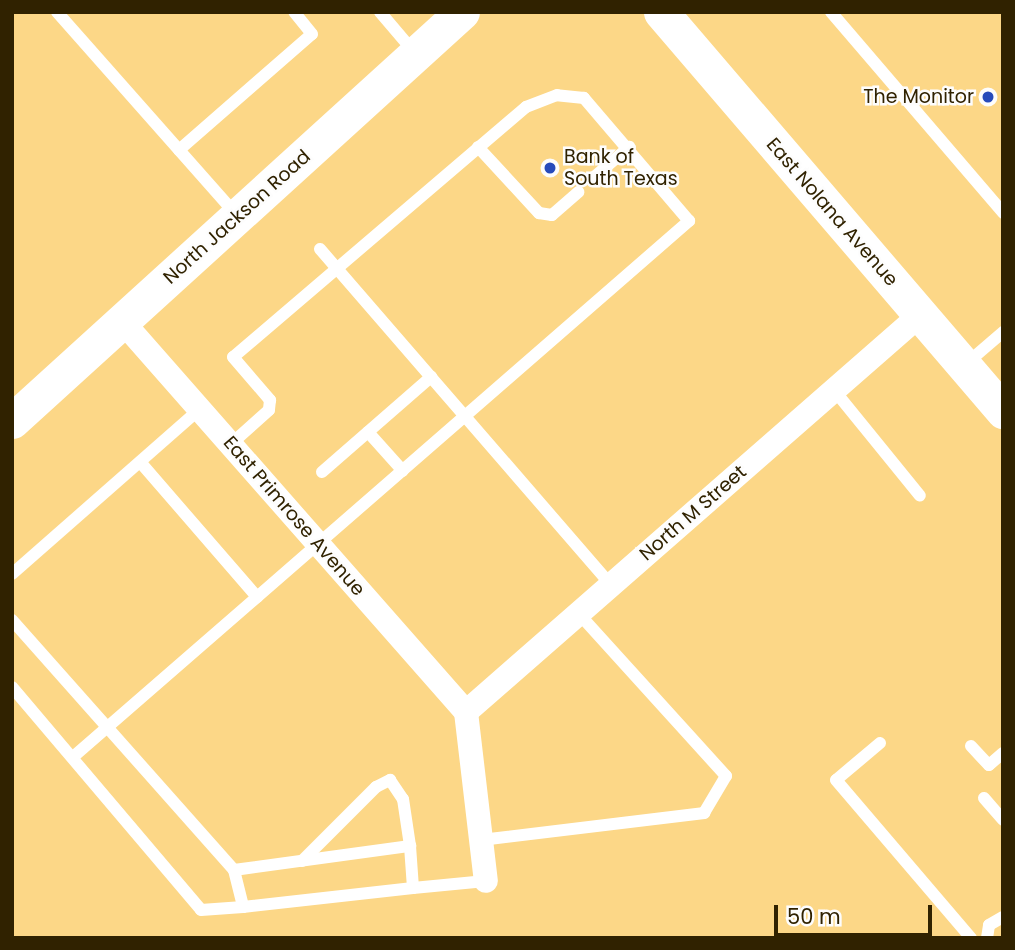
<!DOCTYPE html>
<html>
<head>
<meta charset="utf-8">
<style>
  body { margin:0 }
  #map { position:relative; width:1015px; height:950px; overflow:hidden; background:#fcd787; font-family:Poppins,sans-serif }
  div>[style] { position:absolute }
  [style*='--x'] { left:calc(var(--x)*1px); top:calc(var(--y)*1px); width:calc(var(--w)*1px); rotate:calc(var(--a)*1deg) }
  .service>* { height:12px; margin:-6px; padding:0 6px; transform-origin:6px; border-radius:6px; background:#fff }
  .minor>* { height:24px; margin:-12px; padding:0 12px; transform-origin:12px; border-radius:12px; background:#fff }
  .secondary>* { height:35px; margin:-17.5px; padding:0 17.5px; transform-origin:17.5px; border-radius:17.5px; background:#fff }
  .dots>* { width:19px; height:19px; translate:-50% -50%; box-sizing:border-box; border:4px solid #fdfdfd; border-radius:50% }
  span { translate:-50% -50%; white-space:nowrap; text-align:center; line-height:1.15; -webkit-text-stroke:5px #fdfdfd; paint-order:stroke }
  .poi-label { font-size:19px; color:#302200 }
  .right { translate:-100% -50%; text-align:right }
  .left { translate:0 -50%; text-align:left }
  .street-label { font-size:19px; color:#302200 }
  .frame { position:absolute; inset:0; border:14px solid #302200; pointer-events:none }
  .scale { position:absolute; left:774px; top:905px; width:158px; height:32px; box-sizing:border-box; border:4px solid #302200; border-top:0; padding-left:9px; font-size:21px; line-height:24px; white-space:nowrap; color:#302200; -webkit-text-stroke:5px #fdfdfd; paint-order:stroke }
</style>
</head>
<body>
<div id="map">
  <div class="service">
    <div style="--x:57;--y:12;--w:268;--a:48.5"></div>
    <div style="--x:380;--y:12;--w:52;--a:49.6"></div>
    <div style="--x:831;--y:12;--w:265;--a:49.4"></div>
    <div style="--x:478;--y:147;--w:90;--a:47.3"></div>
    <div style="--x:539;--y:213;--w:13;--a:9"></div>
    <div style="--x:552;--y:215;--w:35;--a:-41"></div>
    <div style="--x:179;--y:150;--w:176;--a:-41.1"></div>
    <div style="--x:312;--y:34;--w:28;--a:-129"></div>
    <div style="--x:593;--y:178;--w:48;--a:-40.7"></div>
    <div style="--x:320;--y:249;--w:444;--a:49.1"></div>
    <div style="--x:967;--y:363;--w:48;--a:-40.7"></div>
    <div style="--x:834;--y:390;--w:136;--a:50.9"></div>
    <div style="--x:368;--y:432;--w:52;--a:48.1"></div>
    <div style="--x:141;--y:463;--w:177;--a:49.1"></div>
    <div style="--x:257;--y:597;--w:573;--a:-41.04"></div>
    <div style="--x:689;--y:221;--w:162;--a:-130.5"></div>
    <div style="--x:584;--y:98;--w:27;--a:-174"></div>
    <div style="--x:557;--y:95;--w:33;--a:159"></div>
    <div style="--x:526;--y:107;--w:385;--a:139.5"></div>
    <div style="--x:233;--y:357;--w:57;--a:49.3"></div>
    <div style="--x:270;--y:400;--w:10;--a:96"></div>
    <div style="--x:269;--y:410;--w:51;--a:138.2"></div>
    <div style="--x:322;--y:472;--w:145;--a:-41.1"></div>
    <div style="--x:12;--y:574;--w:250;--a:-41.3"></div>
    <div style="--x:12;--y:620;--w:334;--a:48.4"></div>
    <div style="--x:234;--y:870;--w:178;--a:-7.8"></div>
    <div style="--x:410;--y:846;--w:42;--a:85.9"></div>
    <div style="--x:413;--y:888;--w:73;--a:-5.5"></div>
    <div style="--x:12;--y:687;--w:292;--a:49.7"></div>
    <div style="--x:201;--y:910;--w:42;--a:-4.1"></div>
    <div style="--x:880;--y:743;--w:57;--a:139.9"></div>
    <div style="--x:836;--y:780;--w:208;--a:49.5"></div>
    <div style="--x:971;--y:746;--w:26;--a:47"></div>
    <div style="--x:989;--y:765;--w:18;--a:-41"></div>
    <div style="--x:73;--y:757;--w:244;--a:-41"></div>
    <div style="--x:984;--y:798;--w:29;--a:49"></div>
    <div style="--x:481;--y:840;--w:225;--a:-6.9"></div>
    <div style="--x:704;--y:813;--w:43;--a:-59.3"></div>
    <div style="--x:726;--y:776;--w:219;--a:-132.2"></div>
    <div style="--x:302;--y:861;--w:105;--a:-45"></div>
    <div style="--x:376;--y:787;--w:16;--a:-27"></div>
    <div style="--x:390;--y:780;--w:23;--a:56"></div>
    <div style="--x:403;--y:799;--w:48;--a:81.5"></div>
    <div style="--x:234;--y:870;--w:38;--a:76"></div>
    <div style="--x:243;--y:907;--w:171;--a:-6.4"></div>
    <div style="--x:987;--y:938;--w:13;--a:-81"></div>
    <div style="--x:989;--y:925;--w:16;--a:-30"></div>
  </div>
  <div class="minor">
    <div style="--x:122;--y:321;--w:521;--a:48.66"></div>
    <div style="--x:466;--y:712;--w:603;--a:-41.17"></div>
    <div style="--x:466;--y:712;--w:170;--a:83.3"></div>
  </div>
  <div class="secondary">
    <div style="--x:661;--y:12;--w:526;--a:49.4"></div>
    <div style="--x:12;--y:421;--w:608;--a:-42.27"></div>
  </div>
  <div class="dots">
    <div style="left:988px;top:97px;background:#274bba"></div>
    <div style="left:550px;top:168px;background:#274bba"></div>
  </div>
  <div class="poi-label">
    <span class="right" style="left:974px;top:97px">The Monitor</span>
    <span class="left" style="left:564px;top:168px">Bank of<br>South Texas</span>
  </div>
  <div class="street-label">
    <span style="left:832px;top:212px;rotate:49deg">East Nolana Avenue</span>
    <span style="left:237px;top:217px;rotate:-42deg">North Jackson Road</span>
    <span style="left:693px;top:513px;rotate:-41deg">North M Street</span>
    <span style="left:294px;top:516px;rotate:49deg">East Primrose Avenue</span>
  </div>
  <div class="frame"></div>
  <div class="scale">50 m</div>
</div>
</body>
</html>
